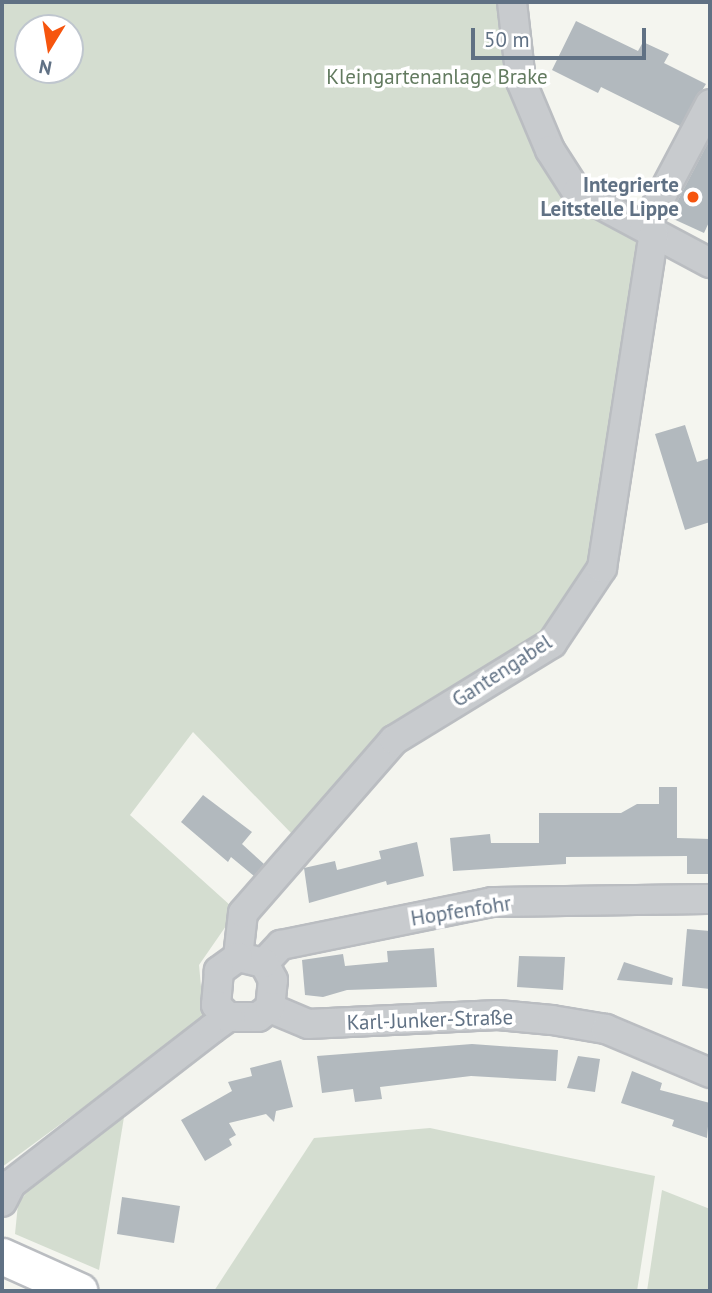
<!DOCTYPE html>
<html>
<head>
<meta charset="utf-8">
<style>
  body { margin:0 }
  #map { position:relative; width:712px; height:1293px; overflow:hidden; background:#f4f5ef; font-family:"PT Sans",sans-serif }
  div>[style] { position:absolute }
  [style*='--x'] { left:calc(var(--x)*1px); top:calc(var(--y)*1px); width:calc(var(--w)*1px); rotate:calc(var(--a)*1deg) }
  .green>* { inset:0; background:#d4ddd0 }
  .building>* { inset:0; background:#b2b9be }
  .roads { filter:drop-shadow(2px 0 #babdc1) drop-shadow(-2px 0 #babdc1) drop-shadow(0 2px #babdc1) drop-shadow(0 -2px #babdc1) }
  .minor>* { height:28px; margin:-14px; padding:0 14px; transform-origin:14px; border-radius:14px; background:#c8cbce }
  .major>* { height:35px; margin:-17.5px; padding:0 17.5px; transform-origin:17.5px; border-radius:17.5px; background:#fff }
  .dots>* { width:19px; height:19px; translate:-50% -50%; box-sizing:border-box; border:4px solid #fff; border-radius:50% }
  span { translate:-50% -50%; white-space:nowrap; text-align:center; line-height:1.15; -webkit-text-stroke:7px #fff; paint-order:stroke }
  .park-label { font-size:21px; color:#637b60 }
  .poi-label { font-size:21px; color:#607184; font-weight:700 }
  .right { translate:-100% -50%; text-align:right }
  .street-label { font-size:21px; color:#607184 }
  .frame { position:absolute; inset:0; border:4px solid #607184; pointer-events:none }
  .north { position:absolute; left:14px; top:14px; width:70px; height:70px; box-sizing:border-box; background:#fff; border:2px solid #bfc6ce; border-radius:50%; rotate:191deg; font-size:19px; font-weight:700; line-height:28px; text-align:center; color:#607184 }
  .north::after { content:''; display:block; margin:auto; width:24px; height:32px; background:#f6550e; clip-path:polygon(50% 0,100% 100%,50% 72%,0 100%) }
  .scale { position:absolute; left:471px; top:28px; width:175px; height:32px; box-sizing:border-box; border:4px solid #607184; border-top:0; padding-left:9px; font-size:21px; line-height:24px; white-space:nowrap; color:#607184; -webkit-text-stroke:5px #fff; paint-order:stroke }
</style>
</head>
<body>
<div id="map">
  <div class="green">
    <div style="clip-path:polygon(evenodd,2px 2px,503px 2px,544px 157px,644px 244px,594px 568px,547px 638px,399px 726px,292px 834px,193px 732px,130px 815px,231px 906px,226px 926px,199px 965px,204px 1019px,2px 1167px,2px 2px,28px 28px,70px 28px,70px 70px,28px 70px,28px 28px)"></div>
    <div style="clip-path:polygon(125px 1111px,99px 1270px,15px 1234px,18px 1204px,36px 1179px)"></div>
    <div style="clip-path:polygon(430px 1128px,655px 1176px,637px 1291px,214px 1291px,314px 1138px)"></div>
    <div style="clip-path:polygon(662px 1190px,710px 1209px,710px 1291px,647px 1291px)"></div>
  </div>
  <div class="building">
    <div style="clip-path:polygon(576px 21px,638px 51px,643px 42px,669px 54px,664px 63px,706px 84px,680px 126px,601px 87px,598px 93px,552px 70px)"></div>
    <div style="clip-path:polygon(710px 139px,710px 220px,704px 233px,669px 217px)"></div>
    <div style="clip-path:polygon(685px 425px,697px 462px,710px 458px,710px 522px,685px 530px,655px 434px)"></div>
    <div style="clip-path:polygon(659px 787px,677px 787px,677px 838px,710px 839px,710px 874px,687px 874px,687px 856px,566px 857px,566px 864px,453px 871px,450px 838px,490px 834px,491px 843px,539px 843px,539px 813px,621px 813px,637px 804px,659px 804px)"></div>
    <div style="clip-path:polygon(203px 795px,252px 832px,242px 844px,264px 864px,254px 876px,231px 857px,228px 862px,181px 822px)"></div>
    <div style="clip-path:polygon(417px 842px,424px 876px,387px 885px,386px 881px,309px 903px,304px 868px,335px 861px,337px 870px,381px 859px,379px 851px)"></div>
    <div style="clip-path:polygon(687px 929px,710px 931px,710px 989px,682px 986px)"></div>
    <div style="clip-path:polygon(434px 948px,437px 987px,347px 990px,323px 997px,305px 995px,302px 960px,343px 954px,345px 966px,388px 962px,387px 951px)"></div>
    <div style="clip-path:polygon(519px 956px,565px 957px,563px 990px,517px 987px)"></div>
    <div style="clip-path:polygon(624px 962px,673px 978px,672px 985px,617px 980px)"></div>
    <div style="clip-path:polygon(472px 1044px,558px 1050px,556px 1081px,471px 1076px,380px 1087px,382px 1099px,355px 1102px,353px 1089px,322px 1093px,317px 1056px)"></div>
    <div style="clip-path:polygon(578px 1056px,600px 1059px,595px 1092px,567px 1088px)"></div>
    <div style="clip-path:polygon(281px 1060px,293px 1107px,276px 1111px,274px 1122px,266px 1114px,229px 1123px,236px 1135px,229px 1139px,232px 1145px,205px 1161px,181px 1120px,232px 1091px,228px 1082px,252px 1076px,250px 1068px)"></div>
    <div style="clip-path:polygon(632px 1071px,662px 1083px,660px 1090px,710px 1103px,707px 1138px,672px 1126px,674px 1120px,621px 1103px)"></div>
    <div style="clip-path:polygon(122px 1197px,180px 1206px,174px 1243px,117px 1234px)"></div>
  </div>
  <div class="roads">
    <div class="minor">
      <div style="--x:512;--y:2;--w:80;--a:83.5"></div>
      <div style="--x:521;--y:81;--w:75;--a:67.2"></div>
      <div style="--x:550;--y:150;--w:50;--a:57.3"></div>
      <div style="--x:577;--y:192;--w:151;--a:28.1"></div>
      <div style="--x:645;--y:227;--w:139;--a:-62.1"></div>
      <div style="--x:238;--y:957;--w:44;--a:-83.5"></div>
      <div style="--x:243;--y:913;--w:230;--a:-48.9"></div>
      <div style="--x:394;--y:740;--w:185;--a:-31.5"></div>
      <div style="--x:552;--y:643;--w:90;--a:-56.3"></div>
      <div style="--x:602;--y:568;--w:338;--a:-81.2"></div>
      <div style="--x:264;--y:963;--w:25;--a:-47"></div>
      <div style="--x:281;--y:945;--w:215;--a:-11.5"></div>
      <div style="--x:492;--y:902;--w:218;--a:-0.8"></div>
      <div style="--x:270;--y:1008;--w:41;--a:22.8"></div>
      <div style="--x:308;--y:1024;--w:190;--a:-2.7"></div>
      <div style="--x:498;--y:1015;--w:54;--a:5.3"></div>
      <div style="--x:552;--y:1020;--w:55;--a:9.5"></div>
      <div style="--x:606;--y:1029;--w:113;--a:22.9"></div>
      <div style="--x:2;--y:1202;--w:20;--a:-63"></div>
      <div style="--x:11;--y:1184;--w:255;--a:-37.7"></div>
      <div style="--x:213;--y:1028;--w:19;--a:-36"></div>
      <div style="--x:228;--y:1017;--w:30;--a:0"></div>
      <div style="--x:258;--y:1017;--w:15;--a:-37"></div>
      <div style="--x:270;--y:1008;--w:28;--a:-84"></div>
      <div style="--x:273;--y:980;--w:19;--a:-118"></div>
      <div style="--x:264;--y:963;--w:27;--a:-167"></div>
      <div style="--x:238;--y:957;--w:24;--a:144"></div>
      <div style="--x:219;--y:971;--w:34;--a:95"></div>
      <div style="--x:216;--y:1005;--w:17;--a:45"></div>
    </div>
    <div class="major">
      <div style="--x:2;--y:1256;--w:85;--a:24.2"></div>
    </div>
  </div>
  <div class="dots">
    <div style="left:693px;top:197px;background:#f6550e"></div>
  </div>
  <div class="park-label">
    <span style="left:437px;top:77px">Kleingartenanlage Brake</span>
  </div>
  <div class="poi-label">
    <span class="right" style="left:679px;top:197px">Integrierte<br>Leitstelle Lippe</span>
  </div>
  <div class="street-label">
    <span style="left:502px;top:671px;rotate:-33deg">Gantengabel</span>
    <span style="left:461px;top:911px;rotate:-9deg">Hopfenfohr</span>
    <span style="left:430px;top:1020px;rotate:-2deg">Karl-Junker-Straße</span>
  </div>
  <div class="frame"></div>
  <div class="north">N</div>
  <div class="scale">50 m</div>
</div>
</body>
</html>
